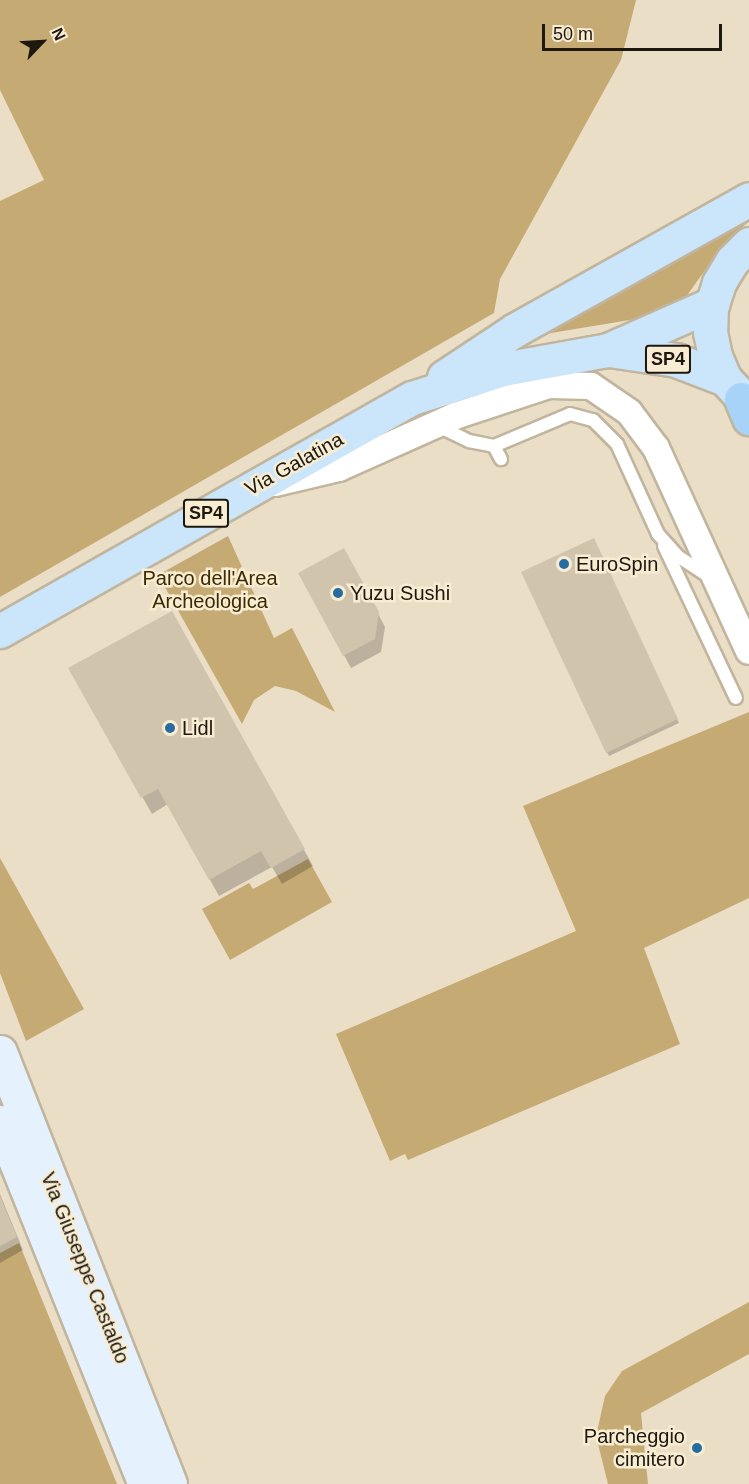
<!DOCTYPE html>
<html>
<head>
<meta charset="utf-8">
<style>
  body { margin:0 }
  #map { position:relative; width:749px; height:1484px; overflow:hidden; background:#ebdec6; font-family:Helvetica,sans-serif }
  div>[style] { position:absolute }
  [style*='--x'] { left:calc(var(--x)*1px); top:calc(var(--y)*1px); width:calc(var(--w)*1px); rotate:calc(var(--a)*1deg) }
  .green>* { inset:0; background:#c5aa74 }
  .shadow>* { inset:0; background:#0003 }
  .building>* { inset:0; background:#d1c4ad }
  .roads { filter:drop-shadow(2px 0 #c1b59e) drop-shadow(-2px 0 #c1b59e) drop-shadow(0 2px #c1b59e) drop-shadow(0 -2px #c1b59e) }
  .lane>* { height:12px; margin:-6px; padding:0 6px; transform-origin:6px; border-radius:6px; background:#fff }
  .street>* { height:26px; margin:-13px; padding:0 13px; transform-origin:13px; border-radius:13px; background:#fff }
  .secondary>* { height:33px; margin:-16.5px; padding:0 16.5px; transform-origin:16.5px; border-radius:16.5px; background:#e5f2fd }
  .primary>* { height:33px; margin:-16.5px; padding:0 16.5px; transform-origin:16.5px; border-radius:16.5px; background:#cbe5fb }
  .highway>* { height:33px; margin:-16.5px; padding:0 16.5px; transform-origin:16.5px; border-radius:16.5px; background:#a8d3f9 }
  .dots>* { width:16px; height:16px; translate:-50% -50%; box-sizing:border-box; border:3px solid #f8ecd3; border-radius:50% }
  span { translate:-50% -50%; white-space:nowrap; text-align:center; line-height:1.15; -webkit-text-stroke:5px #f8ecd3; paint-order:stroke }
  .shield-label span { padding:2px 4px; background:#f8ecd3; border:2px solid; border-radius:4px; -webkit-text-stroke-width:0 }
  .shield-label { font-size:18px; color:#1d1910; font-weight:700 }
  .street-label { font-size:20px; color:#1d1910 }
  .poi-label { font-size:20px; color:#1d1910 }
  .left { translate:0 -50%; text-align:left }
  .right { translate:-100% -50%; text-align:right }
  .park-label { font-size:20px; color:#3c2a00 }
  .north { position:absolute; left:12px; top:12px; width:60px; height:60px; -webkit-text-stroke:4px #f8ecd3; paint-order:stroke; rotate:65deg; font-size:16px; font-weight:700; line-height:24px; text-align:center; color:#1d1910 }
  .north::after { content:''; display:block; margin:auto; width:21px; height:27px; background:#1d1910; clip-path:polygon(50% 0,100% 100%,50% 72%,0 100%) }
  .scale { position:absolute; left:542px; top:24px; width:180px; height:27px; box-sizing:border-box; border:3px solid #1d1910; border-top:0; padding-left:8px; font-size:18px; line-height:21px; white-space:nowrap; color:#1d1910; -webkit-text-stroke:4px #f8ecd3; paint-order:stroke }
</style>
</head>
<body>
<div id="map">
  <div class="green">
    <div style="clip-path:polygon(0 0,636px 0,621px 60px,500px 279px,494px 313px,0 597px,0 201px,44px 180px,0 90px)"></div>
    <div style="clip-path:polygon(749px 211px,749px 221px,723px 245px,683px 301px,660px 315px,527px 337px)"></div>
    <div style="clip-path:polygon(228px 536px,274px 638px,292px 628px,335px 712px,296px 691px,275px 686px,254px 700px,242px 724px,158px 575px)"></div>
    <div style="clip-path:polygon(749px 712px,749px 898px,644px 948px,680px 1044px,408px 1160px,405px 1154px,390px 1161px,336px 1034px,576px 931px,523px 806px)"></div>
    <div style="clip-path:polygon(0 858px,84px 1009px,26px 1041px,0 973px)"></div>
    <div style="clip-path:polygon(308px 859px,332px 902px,230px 960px,202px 909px,249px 883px,253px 889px)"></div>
    <div style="clip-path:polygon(19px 1243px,117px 1484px,0 1484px,0 1253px)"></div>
    <div style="clip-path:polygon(749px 1302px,749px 1354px,641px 1413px,648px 1484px,608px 1484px,596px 1436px,605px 1396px,622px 1371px)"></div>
  </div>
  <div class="shadow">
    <div style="clip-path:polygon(595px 544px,679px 723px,609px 756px,607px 752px)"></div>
    <div style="clip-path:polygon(351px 563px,385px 627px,381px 652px,351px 668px,300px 574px)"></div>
    <div style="clip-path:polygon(172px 613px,313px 866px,282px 884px,272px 867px,219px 896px,168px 804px,152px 814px,70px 669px)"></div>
    <div style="clip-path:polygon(0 1194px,23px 1250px,0 1263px)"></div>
  </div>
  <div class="building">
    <div style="clip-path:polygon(594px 538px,678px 719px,606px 753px,521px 572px)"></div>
    <div style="clip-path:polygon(344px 548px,379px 612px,375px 639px,343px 656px,298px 573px)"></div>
    <div style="clip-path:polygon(172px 611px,305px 849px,271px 868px,261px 851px,209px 880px,158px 789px,141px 798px,68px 668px)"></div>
    <div style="clip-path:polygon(0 1196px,17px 1237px,0 1246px)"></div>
  </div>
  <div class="roads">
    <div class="lane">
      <div style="--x:436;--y:425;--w:37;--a:26"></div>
      <div style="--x:469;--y:441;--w:25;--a:11"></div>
      <div style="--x:494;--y:446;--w:82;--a:-22.8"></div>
      <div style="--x:570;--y:414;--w:24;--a:15"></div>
      <div style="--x:593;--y:420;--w:34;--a:45"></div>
      <div style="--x:617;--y:444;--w:99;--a:65.5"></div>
      <div style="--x:658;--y:534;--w:31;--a:48"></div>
      <div style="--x:679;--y:557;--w:37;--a:33"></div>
      <div style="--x:494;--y:446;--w:15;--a:62"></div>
      <div style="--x:664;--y:546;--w:168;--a:64.7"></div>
    </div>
    <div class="street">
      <div style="--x:275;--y:483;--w:66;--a:-13.2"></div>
      <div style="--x:339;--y:468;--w:127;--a:-24.1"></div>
      <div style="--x:455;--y:416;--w:99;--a:-18.3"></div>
      <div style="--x:549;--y:385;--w:42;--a:1.4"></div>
      <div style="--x:591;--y:386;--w:46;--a:34.4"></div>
      <div style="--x:629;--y:412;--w:45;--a:53.1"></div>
      <div style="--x:656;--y:448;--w:223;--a:65.4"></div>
    </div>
    <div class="secondary">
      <div style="--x:0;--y:1052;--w:464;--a:68.5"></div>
      <div style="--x:0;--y:1122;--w:390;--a:68.2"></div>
    </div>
    <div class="primary">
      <div style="--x:749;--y:244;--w:24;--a:135"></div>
      <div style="--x:732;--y:261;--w:26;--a:121"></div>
      <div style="--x:719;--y:283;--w:25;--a:108"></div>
      <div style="--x:711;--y:307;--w:25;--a:92"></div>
      <div style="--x:710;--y:332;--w:25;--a:78"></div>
      <div style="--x:715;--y:356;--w:25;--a:67"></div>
      <div style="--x:725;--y:379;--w:35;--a:47"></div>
      <div style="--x:609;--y:350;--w:68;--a:8.5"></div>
      <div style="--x:676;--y:360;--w:53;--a:21.2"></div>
      <div style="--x:444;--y:377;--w:85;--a:-33.5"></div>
      <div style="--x:515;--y:330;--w:268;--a:-29.2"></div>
      <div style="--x:0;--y:631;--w:473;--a:-29.5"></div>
      <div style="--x:412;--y:398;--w:96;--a:-17.7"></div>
      <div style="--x:503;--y:369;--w:107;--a:-10.3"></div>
      <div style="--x:608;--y:350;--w:114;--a:-23.9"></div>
    </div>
    <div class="highway">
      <div style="--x:741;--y:399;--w:21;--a:67"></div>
    </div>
  </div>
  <div class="dots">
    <div style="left:564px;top:564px;background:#256ca0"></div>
    <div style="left:338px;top:593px;background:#256ca0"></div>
    <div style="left:170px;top:728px;background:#256ca0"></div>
    <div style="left:697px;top:1448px;background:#256ca0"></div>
  </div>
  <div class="shield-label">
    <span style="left:668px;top:359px">SP4</span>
    <span style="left:206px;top:513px">SP4</span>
  </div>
  <div class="street-label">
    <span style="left:294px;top:464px;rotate:-29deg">Via Galatina</span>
    <span style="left:85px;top:1268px;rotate:68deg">Via Giuseppe Castaldo</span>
  </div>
  <div class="poi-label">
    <span class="left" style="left:576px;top:564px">EuroSpin</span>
    <span class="left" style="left:350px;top:593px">Yuzu Sushi</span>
    <span class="left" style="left:182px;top:728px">Lidl</span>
    <span class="right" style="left:685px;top:1448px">Parcheggio<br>cimitero</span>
  </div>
  <div class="park-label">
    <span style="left:210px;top:590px">Parco dell'Area<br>Archeologica</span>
  </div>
  <div class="north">N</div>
  <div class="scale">50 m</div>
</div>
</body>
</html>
